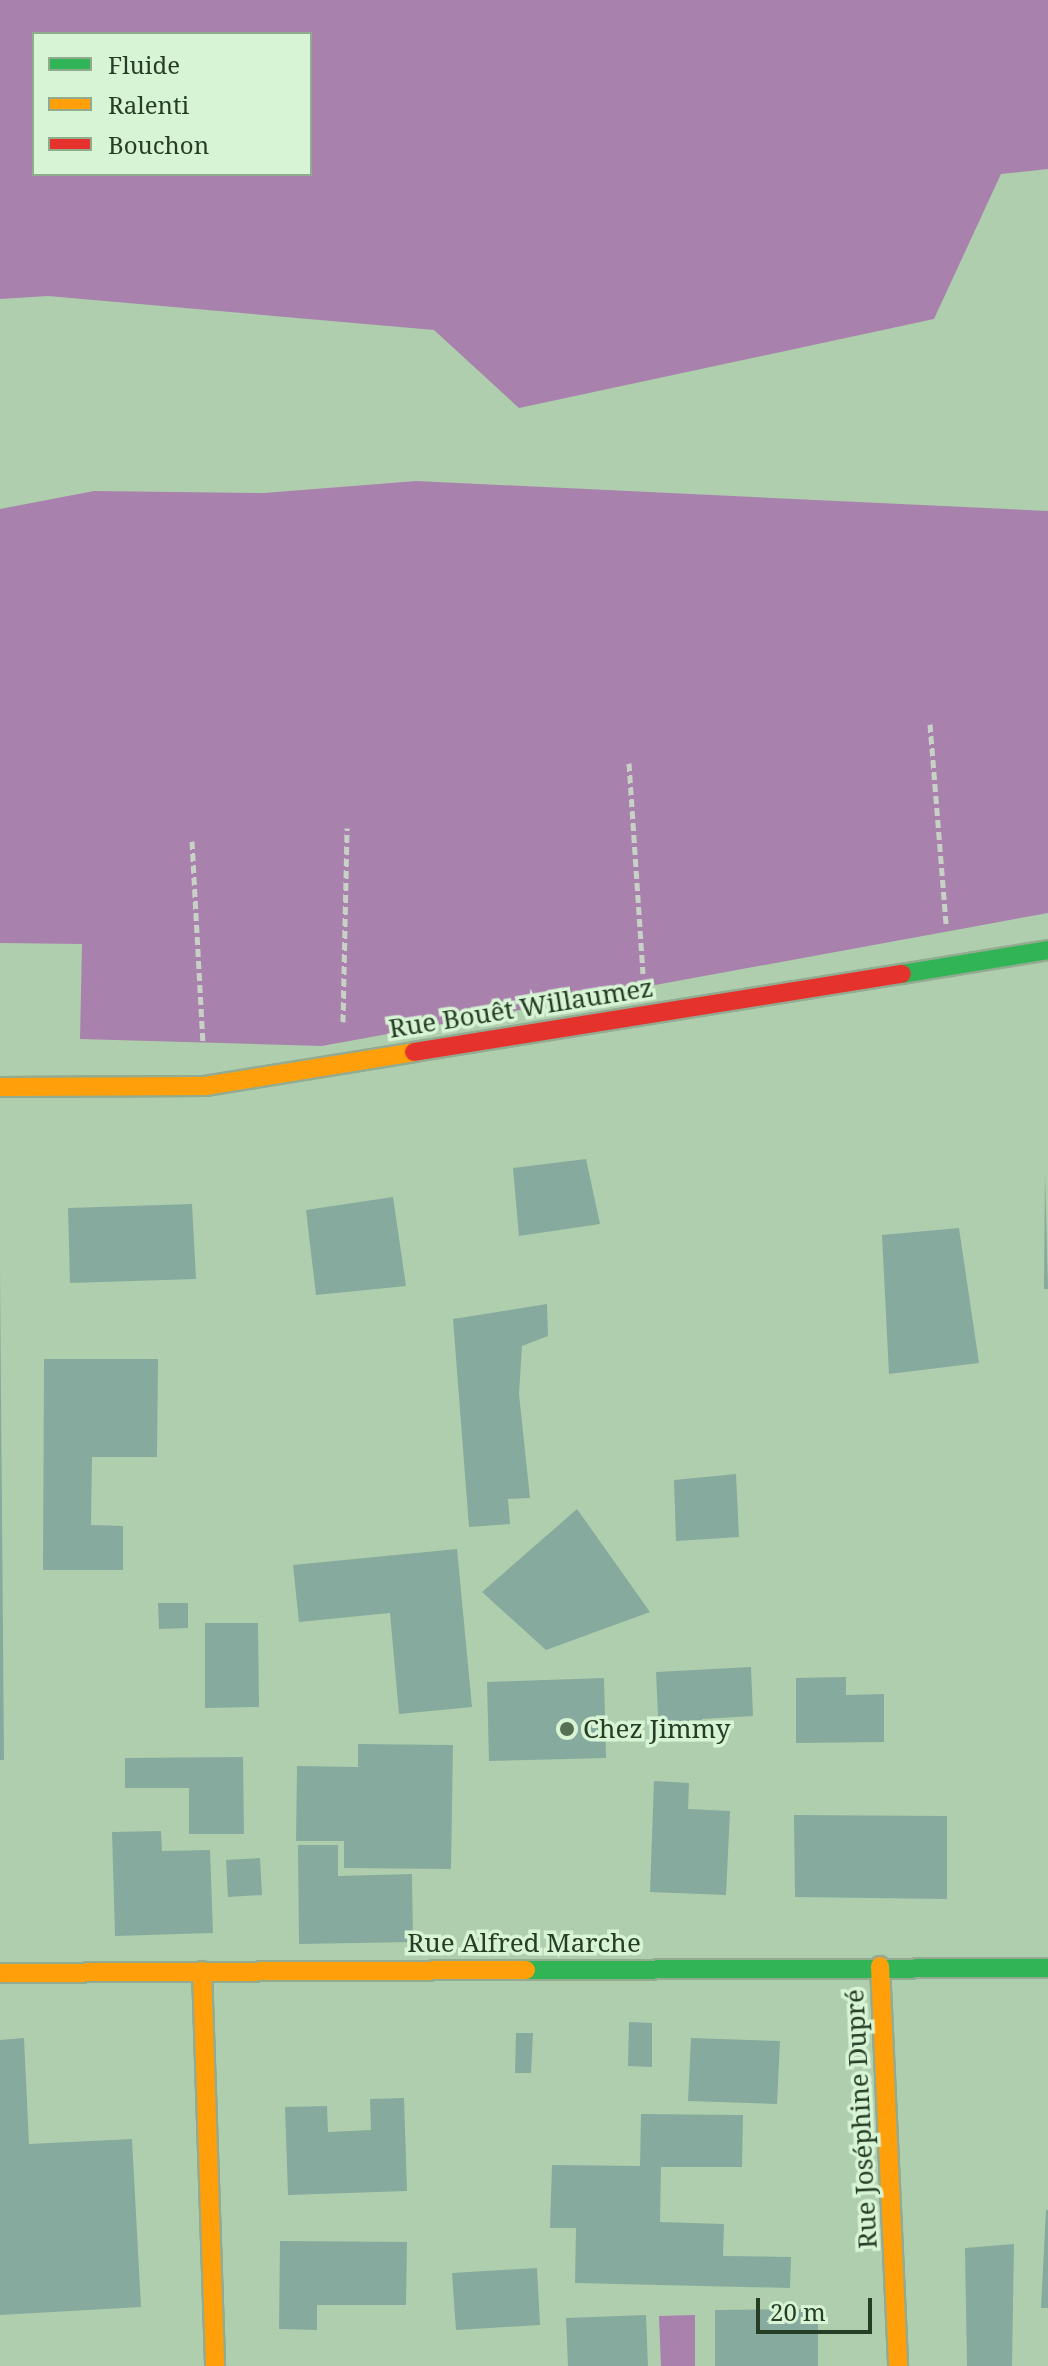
<!DOCTYPE html>
<html>
<head>
<meta charset="utf-8">
<style>
  body { margin:0 }
  #map { position:relative; width:1048px; height:2366px; overflow:hidden; background:#afcead; font-family:"Noto Serif",serif }
  div>[style] { position:absolute }
  [style*='--x'] { left:calc(var(--x)*1px); top:calc(var(--y)*1px); width:calc(var(--w)*1px); rotate:calc(var(--a)*1deg) }
  .water>* { inset:0; background:#a882ac }
  .building>* { inset:0; background:#86ab9e }
  .path>* { height:5px; margin-top:-2.5px; transform-origin:0; background:repeating-linear-gradient(90deg,#c8d1c6 0 8px,transparent 0 12px) }
  .roads { filter:drop-shadow(2px 0 #93ab91) drop-shadow(-2px 0 #93ab91) drop-shadow(0 2px #93ab91) drop-shadow(0 -2px #93ab91) }
  .fast>* { height:18px; margin:-9px; padding:0 9px; transform-origin:9px; border-radius:9px; background:#30b455 }
  .slow>* { height:18px; margin:-9px; padding:0 9px; transform-origin:9px; border-radius:9px; background:#ff9f0a }
  .jam>* { height:18px; margin:-9px; padding:0 9px; transform-origin:9px; border-radius:9px; background:#e5322d }
  .dots>* { width:22px; height:22px; translate:-50% -50%; box-sizing:border-box; border:4px solid #d7f4d5; border-radius:50% }
  span { translate:-50% -50%; white-space:nowrap; text-align:center; line-height:1.15; -webkit-text-stroke:7px #d7f4d5; paint-order:stroke }
  .street-label { font-size:26px; color:#273e26 }
  .poi-label { font-size:26px; color:#273e26 }
  .left { translate:0 -50%; text-align:left }
  .legend { position:absolute; left:32px; top:32px; width:280px; height:144px; box-sizing:border-box; background:#d7f4d5; border:2px solid #91ab8f; margin:0; padding:10px 14px; list-style:none; font-size:24px; color:#273e26 }
  .legend li { display:flex; align-items:center; gap:16px; height:40px }
  .legend b { width:40px; border:2px solid #91ab8f }
  .scale { position:absolute; left:756px; top:2298px; width:116px; height:36px; box-sizing:border-box; border:4px solid #273e26; border-top:0; padding-left:10px; font-size:24px; line-height:28px; white-space:nowrap; color:#273e26; -webkit-text-stroke:6px #d7f4d5; paint-order:stroke }
</style>
</head>
<body>
<div id="map">
  <div class="water">
    <div style="clip-path:polygon(evenodd,0 0,1048px 0,1048px 169px,1001px 174px,934px 319px,519px 408px,434px 330px,48px 296px,0 299px,0 0,310px 34px,310px 174px,34px 174px,34px 34px,310px 34px)"></div>
    <div style="clip-path:polygon(416px 481px,1048px 511px,1048px 913px,322px 1046px,80px 1039px,82px 944px,0 943px,0 509px,94px 491px,264px 493px)"></div>
    <div style="clip-path:polygon(695px 2315px,695px 2366px,661px 2366px,659px 2316px)"></div>
  </div>
  <div class="building">
    <div style="clip-path:polygon(586px 1159px,600px 1224px,519px 1236px,513px 1168px)"></div>
    <div style="clip-path:polygon(1045px 1171px,1048px 1289px,1044px 1289px)"></div>
    <div style="clip-path:polygon(393px 1197px,406px 1286px,316px 1295px,306px 1210px)"></div>
    <div style="clip-path:polygon(192px 1204px,196px 1279px,70px 1283px,68px 1208px)"></div>
    <div style="clip-path:polygon(959px 1228px,979px 1363px,889px 1374px,882px 1235px)"></div>
    <div style="clip-path:polygon(0 1268px,4px 1760px,0 1760px)"></div>
    <div style="clip-path:polygon(547px 1304px,548px 1336px,522px 1346px,519px 1394px,530px 1498px,508px 1499px,510px 1524px,469px 1527px,453px 1319px)"></div>
    <div style="clip-path:polygon(44px 1359px,158px 1359px,157px 1457px,92px 1457px,91px 1525px,123px 1526px,123px 1570px,43px 1570px)"></div>
    <div style="clip-path:polygon(736px 1474px,739px 1537px,676px 1541px,674px 1480px)"></div>
    <div style="clip-path:polygon(577px 1509px,650px 1612px,546px 1650px,482px 1592px)"></div>
    <div style="clip-path:polygon(457px 1549px,472px 1707px,399px 1714px,390px 1613px,299px 1622px,293px 1565px)"></div>
    <div style="clip-path:polygon(158px 1603px,188px 1603px,188px 1628px,159px 1629px)"></div>
    <div style="clip-path:polygon(205px 1623px,258px 1623px,259px 1707px,205px 1708px)"></div>
    <div style="clip-path:polygon(751px 1667px,753px 1716px,702px 1719px,702px 1735px,659px 1737px,656px 1672px)"></div>
    <div style="clip-path:polygon(846px 1677px,846px 1695px,884px 1694px,884px 1742px,796px 1743px,796px 1678px)"></div>
    <div style="clip-path:polygon(604px 1678px,606px 1758px,489px 1761px,487px 1682px)"></div>
    <div style="clip-path:polygon(358px 1744px,453px 1745px,451px 1869px,344px 1868px,344px 1841px,296px 1841px,297px 1766px,358px 1767px)"></div>
    <div style="clip-path:polygon(243px 1757px,244px 1834px,189px 1834px,189px 1788px,125px 1788px,125px 1758px)"></div>
    <div style="clip-path:polygon(654px 1781px,689px 1783px,688px 1809px,730px 1811px,726px 1895px,650px 1892px)"></div>
    <div style="clip-path:polygon(794px 1815px,947px 1816px,947px 1899px,795px 1897px)"></div>
    <div style="clip-path:polygon(161px 1831px,162px 1851px,210px 1850px,213px 1933px,115px 1936px,112px 1832px)"></div>
    <div style="clip-path:polygon(298px 1845px,338px 1845px,338px 1876px,412px 1874px,413px 1942px,299px 1944px)"></div>
    <div style="clip-path:polygon(260px 1858px,262px 1895px,228px 1897px,226px 1860px)"></div>
    <div style="clip-path:polygon(629px 2022px,652px 2023px,652px 2067px,628px 2066px)"></div>
    <div style="clip-path:polygon(516px 2033px,533px 2033px,531px 2073px,515px 2073px)"></div>
    <div style="clip-path:polygon(24px 2038px,29px 2144px,132px 2139px,141px 2307px,0 2315px,0 2040px)"></div>
    <div style="clip-path:polygon(691px 2038px,780px 2041px,777px 2104px,688px 2101px)"></div>
    <div style="clip-path:polygon(404px 2098px,407px 2191px,288px 2195px,285px 2107px,327px 2106px,328px 2132px,371px 2130px,370px 2099px)"></div>
    <div style="clip-path:polygon(641px 2114px,743px 2115px,742px 2167px,661px 2167px,660px 2222px,724px 2224px,723px 2256px,791px 2257px,790px 2288px,575px 2283px,576px 2228px,550px 2228px,552px 2165px,640px 2166px)"></div>
    <div style="clip-path:polygon(1046px 2210px,1048px 2210px,1048px 2308px,1041px 2308px)"></div>
    <div style="clip-path:polygon(280px 2241px,407px 2242px,406px 2305px,317px 2305px,317px 2330px,279px 2329px)"></div>
    <div style="clip-path:polygon(1014px 2244px,1012px 2366px,967px 2366px,965px 2248px)"></div>
    <div style="clip-path:polygon(537px 2268px,540px 2325px,456px 2330px,452px 2273px)"></div>
    <div style="clip-path:polygon(818px 2309px,818px 2366px,715px 2366px,715px 2310px)"></div>
    <div style="clip-path:polygon(646px 2315px,648px 2366px,568px 2366px,566px 2318px)"></div>
  </div>
  <div class="path">
    <div style="--x:930;--y:724;--w:202;--a:85.4"></div>
    <div style="--x:629;--y:763;--w:211;--a:86.2"></div>
    <div style="--x:192;--y:841;--w:204;--a:86.9"></div>
    <div style="--x:343;--y:1022;--w:194;--a:-88.8"></div>
  </div>
  <div class="roads">
    <div class="fast">
      <div style="--x:902;--y:974;--w:148;--a:-9.3"></div>
      <div style="--x:526;--y:1970;--w:522;--a:-0.22"></div>
    </div>
    <div class="slow">
      <div style="--x:0;--y:1087;--w:205;--a:-0.3"></div>
      <div style="--x:205;--y:1086;--w:212;--a:-9.2"></div>
      <div style="--x:880;--y:1966;--w:400;--a:87.4"></div>
      <div style="--x:202;--y:1971;--w:395;--a:88.1"></div>
      <div style="--x:0;--y:1973;--w:526;--a:-0.33"></div>
    </div>
    <div class="jam">
      <div style="--x:414;--y:1052;--w:494;--a:-9.1"></div>
    </div>
  </div>
  <div class="dots">
    <div style="left:567px;top:1729px;background:#577055"></div>
  </div>
  <div class="street-label">
    <span style="left:521px;top:1008px;rotate:-9deg">Rue Bouêt Willaumez</span>
    <span style="left:524px;top:1943px">Rue Alfred Marche</span>
    <span style="left:861px;top:2119px;rotate:-93deg">Rue Joséphine Dupré</span>
  </div>
  <div class="poi-label">
    <span class="left" style="left:583px;top:1729px">Chez Jimmy</span>
  </div>
  <ul class="legend">
  <li><b style="height:10px;background:#30b455"></b>Fluide</li>
  <li><b style="height:10px;background:#ff9f0a"></b>Ralenti</li>
  <li><b style="height:10px;background:#e5322d"></b>Bouchon</li>
  </ul>
  <div class="scale">20 m</div>
</div>
</body>
</html>
